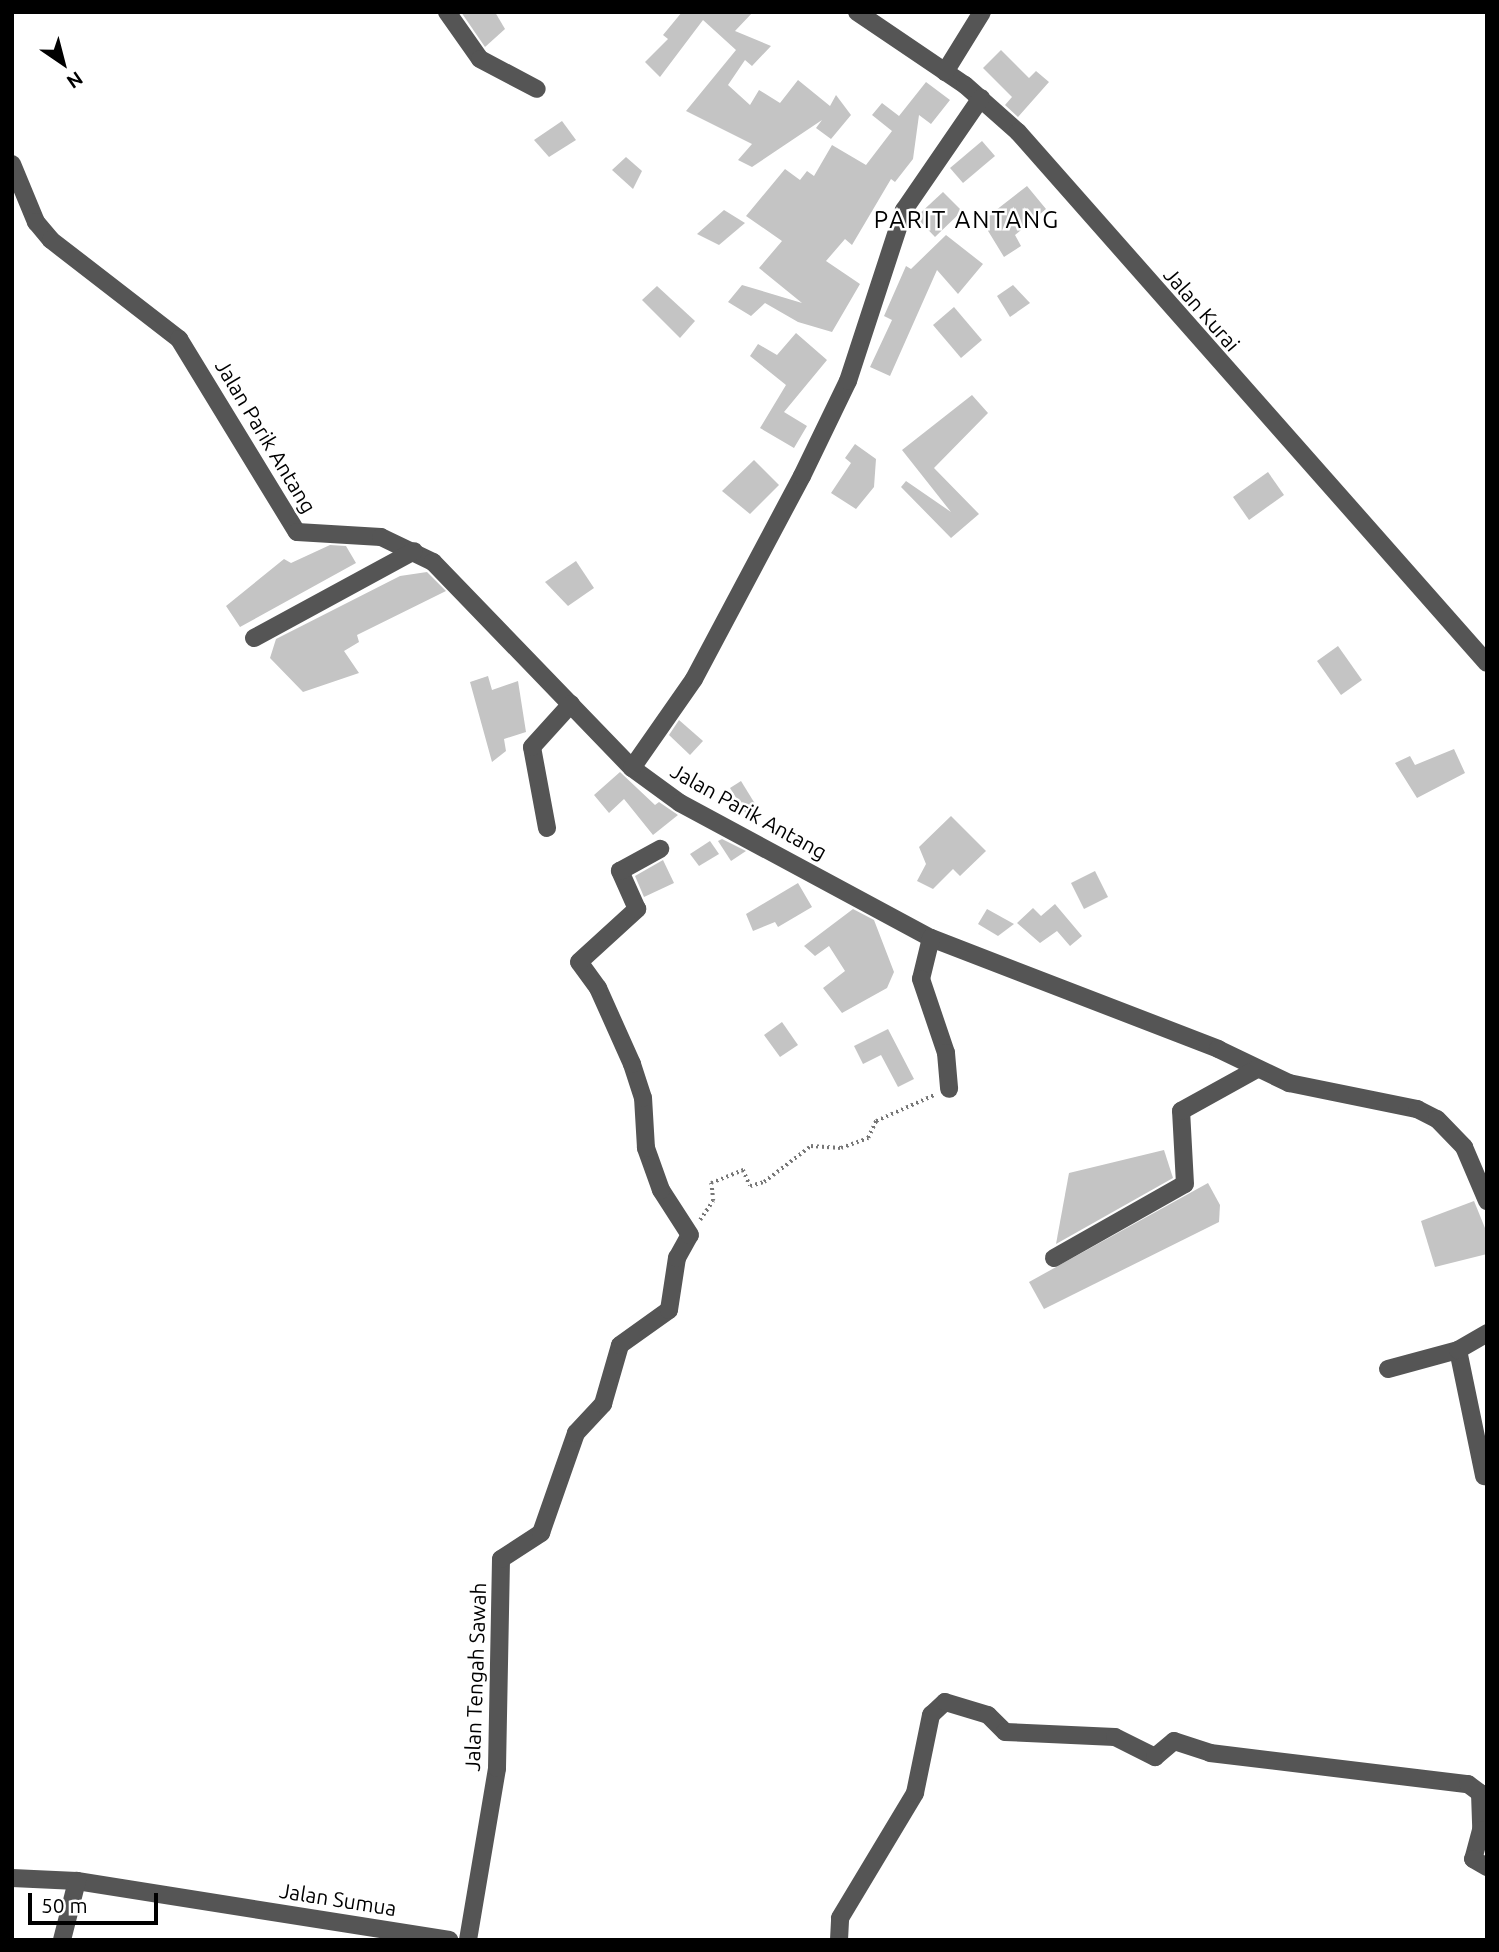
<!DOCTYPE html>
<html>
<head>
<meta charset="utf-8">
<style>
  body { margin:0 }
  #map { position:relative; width:1499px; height:1952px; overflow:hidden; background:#fff; font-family:Ubuntu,sans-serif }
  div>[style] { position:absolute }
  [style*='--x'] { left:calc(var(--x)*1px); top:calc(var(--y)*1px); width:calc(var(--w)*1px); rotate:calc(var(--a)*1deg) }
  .building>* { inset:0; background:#c4c4c4 }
  .path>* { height:3.5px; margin-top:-1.75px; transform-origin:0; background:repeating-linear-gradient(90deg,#777 0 2px,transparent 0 5.5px) }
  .minor>* { height:18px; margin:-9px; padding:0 9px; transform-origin:9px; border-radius:9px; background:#555 }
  span { translate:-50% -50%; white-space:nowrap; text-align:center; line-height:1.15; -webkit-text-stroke:5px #fff; paint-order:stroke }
  .street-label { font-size:21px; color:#000 }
  .quarter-label { font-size:24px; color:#000; letter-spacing:2px }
  .frame { position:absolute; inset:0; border:14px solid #000; pointer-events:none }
  .north { position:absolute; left:28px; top:28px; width:70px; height:70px; -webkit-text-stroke:5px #fff; paint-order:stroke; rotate:145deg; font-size:19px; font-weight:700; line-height:28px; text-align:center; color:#000 }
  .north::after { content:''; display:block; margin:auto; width:24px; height:32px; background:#000; clip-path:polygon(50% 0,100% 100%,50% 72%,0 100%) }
  .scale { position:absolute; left:28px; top:1893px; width:130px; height:32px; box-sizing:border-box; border:4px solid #000; border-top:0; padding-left:9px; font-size:21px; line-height:24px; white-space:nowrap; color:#000; -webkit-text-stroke:5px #fff; paint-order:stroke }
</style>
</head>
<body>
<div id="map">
  <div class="building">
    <div style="clip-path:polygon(461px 12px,495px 12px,505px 29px,485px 47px)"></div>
    <div style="clip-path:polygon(682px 12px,753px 12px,735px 31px,771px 46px,752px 66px,745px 60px,728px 85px,750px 105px,759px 90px,780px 103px,798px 80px,830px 106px,836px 95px,851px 115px,831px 139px,816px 128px,822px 120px,752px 167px,738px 160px,752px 144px,686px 111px,736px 50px,703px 20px,660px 77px,645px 62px,668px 39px,663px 35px)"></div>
    <div style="clip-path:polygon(1001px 50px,1029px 78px,1036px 71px,1049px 82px,1018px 117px,1005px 105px,1012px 97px,983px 68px)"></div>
    <div style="clip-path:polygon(926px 82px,950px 100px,931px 124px,919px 115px,913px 159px,895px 182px,891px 179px,852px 245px,845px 239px,826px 261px,860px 284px,832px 332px,798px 322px,765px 303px,751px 316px,728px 302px,742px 285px,802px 303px,759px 268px,782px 241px,746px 216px,785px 169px,800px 180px,807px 171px,814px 176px,832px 145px,866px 165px,892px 131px,872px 115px,882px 103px,899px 116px)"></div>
    <div style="clip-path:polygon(562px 121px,576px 140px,549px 157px,534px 140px)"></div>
    <div style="clip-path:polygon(982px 141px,995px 156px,963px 183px,950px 168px)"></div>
    <div style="clip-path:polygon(626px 157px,642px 171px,633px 189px,612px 170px)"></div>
    <div style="clip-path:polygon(1027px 186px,1046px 209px,1015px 235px,1021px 246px,1004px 257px,982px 221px)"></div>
    <div style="clip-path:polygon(943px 192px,962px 211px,935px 237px,916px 217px)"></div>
    <div style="clip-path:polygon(724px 210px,745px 223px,719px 245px,697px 234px)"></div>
    <div style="clip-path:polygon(946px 235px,983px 264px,958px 294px,937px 270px,890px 376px,870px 367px,892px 320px,884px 316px,906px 266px,911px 269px)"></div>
    <div style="clip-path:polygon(1013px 285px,1030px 303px,1010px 317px,997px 296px)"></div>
    <div style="clip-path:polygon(657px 286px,695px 321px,680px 338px,642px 300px)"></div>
    <div style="clip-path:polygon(954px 307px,982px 340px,961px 358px,933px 325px)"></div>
    <div style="clip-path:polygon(796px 333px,827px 360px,784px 412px,807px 426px,794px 448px,760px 428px,786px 385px,750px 356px,758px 344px,777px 355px)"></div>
    <div style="clip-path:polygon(972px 395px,988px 413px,934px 468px,979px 514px,951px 538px,901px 487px,906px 481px,951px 512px,902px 450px)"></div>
    <div style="clip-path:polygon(855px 444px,876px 459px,874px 487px,856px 509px,831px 493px,851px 463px,845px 458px)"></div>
    <div style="clip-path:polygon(754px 460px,779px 485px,750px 514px,722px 491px)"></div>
    <div style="clip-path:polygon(1268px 472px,1284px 495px,1249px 520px,1233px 497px)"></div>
    <div style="clip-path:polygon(330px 545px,346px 546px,356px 563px,240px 627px,226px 606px,284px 559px,291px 563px)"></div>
    <div style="clip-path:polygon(576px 561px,594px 588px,568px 606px,545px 582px)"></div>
    <div style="clip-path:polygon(427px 572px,446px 591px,357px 635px,359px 642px,344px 651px,359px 673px,303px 692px,270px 658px,276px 639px,400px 576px)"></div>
    <div style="clip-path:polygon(1338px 646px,1362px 680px,1341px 695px,1317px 661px)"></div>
    <div style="clip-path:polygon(488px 676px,492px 690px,518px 681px,526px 732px,504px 739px,506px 751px,492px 762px,470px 682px)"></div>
    <div style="clip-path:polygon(679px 720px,703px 741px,690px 755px,669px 735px)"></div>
    <div style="clip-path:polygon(1454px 749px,1465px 773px,1417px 798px,1395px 763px,1410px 756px,1415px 765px)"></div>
    <div style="clip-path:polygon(620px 772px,655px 805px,659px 802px,678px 815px,653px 835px,624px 799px,609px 813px,594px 795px)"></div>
    <div style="clip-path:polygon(741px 781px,757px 807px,746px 814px,730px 788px)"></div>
    <div style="clip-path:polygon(951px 816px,986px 851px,960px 876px,953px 869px,933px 889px,917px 881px,926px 864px,919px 847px)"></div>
    <div style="clip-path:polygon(722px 839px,746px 851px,731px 861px,718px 841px)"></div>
    <div style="clip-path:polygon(710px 841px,719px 854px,699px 866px,690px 854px)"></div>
    <div style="clip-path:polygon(663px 860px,674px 883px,644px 897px,635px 876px)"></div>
    <div style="clip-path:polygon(1095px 871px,1108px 897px,1084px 909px,1071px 883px)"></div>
    <div style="clip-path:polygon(798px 883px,812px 907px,778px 927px,775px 922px,753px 931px,746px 914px)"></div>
    <div style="clip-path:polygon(1055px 904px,1082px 936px,1070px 946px,1057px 931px,1040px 943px,1017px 923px,1033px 908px,1041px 916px)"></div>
    <div style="clip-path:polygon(853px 909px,874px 920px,894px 972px,887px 988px,842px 1013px,823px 988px,845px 971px,829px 946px,815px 956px,804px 946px)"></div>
    <div style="clip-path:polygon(987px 909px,1014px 924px,998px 936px,978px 924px)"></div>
    <div style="clip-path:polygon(782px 1022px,798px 1045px,780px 1057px,764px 1035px)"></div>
    <div style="clip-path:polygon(888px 1029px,914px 1079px,898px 1087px,881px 1055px,863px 1064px,854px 1046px)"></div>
    <div style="clip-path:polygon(1164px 1150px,1173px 1178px,1056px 1244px,1069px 1173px)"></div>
    <div style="clip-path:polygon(1208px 1183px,1220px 1205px,1219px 1222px,1044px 1309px,1029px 1282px)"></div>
    <div style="clip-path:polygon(1474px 1201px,1487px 1233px,1487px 1254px,1435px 1267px,1421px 1221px)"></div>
  </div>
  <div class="path">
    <div style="--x:700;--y:1220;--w:23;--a:-56"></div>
    <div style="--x:713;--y:1201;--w:18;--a:-96"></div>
    <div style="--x:711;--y:1183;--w:35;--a:-22"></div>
    <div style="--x:743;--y:1170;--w:17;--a:66"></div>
    <div style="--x:750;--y:1186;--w:15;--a:-16"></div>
    <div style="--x:764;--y:1182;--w:59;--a:-37.5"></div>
    <div style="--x:811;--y:1146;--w:30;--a:4"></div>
    <div style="--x:841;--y:1148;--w:29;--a:-20"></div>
    <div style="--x:868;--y:1138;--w:19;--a:-65"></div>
    <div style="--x:876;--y:1121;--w:64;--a:-24.1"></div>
  </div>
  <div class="minor">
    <div style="--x:447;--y:12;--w:57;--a:54.9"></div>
    <div style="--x:480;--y:59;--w:64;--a:27.8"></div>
    <div style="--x:857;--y:12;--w:130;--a:34.1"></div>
    <div style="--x:965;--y:85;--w:71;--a:41.6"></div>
    <div style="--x:1018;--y:132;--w:708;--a:48.55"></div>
    <div style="--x:945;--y:72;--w:70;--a:-58.3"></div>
    <div style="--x:12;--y:164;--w:63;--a:67.5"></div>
    <div style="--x:36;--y:222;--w:23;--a:50"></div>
    <div style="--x:51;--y:240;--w:162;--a:37.7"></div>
    <div style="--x:179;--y:339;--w:226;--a:58.6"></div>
    <div style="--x:297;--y:532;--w:84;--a:3.4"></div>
    <div style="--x:381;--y:537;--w:58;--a:25.7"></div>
    <div style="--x:433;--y:562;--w:286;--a:46"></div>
    <div style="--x:632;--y:768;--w:59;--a:36.1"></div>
    <div style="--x:680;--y:803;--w:285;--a:28.3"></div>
    <div style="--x:931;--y:938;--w:308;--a:21.1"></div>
    <div style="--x:1218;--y:1049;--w:79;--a:25.6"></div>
    <div style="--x:1289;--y:1083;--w:131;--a:11.5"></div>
    <div style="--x:1417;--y:1109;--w:22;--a:27"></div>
    <div style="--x:1437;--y:1119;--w:39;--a:46"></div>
    <div style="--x:1464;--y:1147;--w:59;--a:66.9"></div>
    <div style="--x:254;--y:638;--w:182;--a:-28.5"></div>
    <div style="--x:632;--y:768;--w:108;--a:-55.1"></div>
    <div style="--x:694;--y:679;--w:230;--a:-62"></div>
    <div style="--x:802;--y:476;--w:106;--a:-64.2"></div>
    <div style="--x:848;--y:381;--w:180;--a:-71.9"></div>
    <div style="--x:904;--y:210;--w:136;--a:-55.5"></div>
    <div style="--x:547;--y:828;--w:82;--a:-100.5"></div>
    <div style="--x:532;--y:747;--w:58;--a:-47.8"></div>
    <div style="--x:931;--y:938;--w:42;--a:103.7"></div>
    <div style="--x:921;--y:979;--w:78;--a:71.3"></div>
    <div style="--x:946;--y:1053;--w:36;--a:85"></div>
    <div style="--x:1054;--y:1258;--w:150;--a:-29.5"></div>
    <div style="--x:1185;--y:1184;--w:73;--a:-93.1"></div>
    <div style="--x:1181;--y:1111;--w:87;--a:-28.9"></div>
    <div style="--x:1458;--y:1350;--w:129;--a:78.3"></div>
    <div style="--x:1388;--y:1369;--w:73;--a:-15.2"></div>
    <div style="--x:1458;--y:1350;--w:34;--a:-30"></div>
    <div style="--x:12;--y:1878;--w:65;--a:2.6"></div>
    <div style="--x:77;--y:1881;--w:377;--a:9"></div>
    <div style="--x:62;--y:1940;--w:61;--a:-75.7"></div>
    <div style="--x:468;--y:1940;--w:174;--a:-80.4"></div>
    <div style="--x:497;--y:1768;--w:209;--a:-88.9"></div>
    <div style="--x:501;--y:1559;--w:48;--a:-33"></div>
    <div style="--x:541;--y:1533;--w:106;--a:-70.7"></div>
    <div style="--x:576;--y:1433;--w:40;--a:-47"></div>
    <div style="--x:603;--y:1404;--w:61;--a:-73.9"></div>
    <div style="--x:620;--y:1345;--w:60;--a:-35.5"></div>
    <div style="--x:669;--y:1310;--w:53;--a:-81.3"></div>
    <div style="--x:677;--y:1258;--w:26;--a:-61"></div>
    <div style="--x:690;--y:1235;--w:54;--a:-122.8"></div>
    <div style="--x:661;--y:1190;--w:45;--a:-109.7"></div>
    <div style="--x:646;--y:1148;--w:50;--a:-93.4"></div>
    <div style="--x:643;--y:1098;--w:36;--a:-108"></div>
    <div style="--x:632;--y:1064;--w:83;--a:-114.1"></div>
    <div style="--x:598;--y:988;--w:32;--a:-126"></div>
    <div style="--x:579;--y:962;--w:79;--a:-42.4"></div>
    <div style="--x:637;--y:909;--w:42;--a:-114.1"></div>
    <div style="--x:620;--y:871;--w:46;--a:-28.8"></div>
    <div style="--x:839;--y:1940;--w:22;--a:-87"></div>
    <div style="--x:840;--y:1918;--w:146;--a:-59"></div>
    <div style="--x:915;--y:1793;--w:80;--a:-78.4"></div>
    <div style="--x:931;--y:1715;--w:19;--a:-43"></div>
    <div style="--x:945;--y:1702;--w:45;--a:16.8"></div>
    <div style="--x:988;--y:1715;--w:24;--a:45"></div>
    <div style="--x:1005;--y:1732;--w:110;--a:2.6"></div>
    <div style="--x:1115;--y:1737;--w:45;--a:26.6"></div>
    <div style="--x:1155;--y:1757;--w:25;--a:-40"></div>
    <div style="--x:1174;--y:1741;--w:38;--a:18"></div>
    <div style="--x:1210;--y:1753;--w:260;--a:6.9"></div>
    <div style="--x:1468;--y:1784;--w:15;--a:37"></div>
    <div style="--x:1480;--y:1793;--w:37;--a:88"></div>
    <div style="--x:1481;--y:1830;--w:30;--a:105"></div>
    <div style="--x:1473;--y:1859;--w:16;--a:30"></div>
  </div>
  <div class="street-label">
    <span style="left:1202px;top:309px;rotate:49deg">Jalan Kurai</span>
    <span style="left:266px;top:436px;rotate:59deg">Jalan Parik Antang</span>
    <span style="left:749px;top:811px;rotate:29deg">Jalan Parik Antang</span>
    <span style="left:475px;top:1677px;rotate:-88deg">Jalan Tengah Sawah</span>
    <span style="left:338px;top:1899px;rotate:9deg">Jalan Sumua</span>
  </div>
  <div class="quarter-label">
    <span style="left:967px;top:220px">PARIT ANTANG</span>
  </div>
  <div class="frame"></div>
  <div class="north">N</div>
  <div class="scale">50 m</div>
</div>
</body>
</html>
